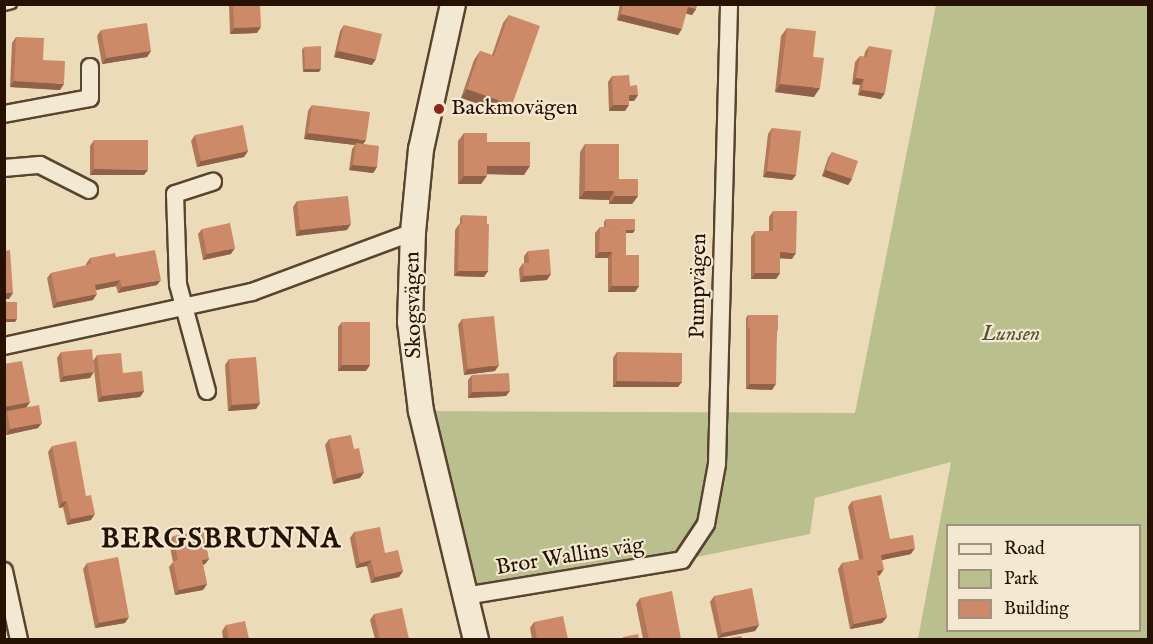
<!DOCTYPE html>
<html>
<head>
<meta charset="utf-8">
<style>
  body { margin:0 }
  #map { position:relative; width:1153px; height:644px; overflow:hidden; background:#ecdbb8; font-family:"IM FELL English",serif }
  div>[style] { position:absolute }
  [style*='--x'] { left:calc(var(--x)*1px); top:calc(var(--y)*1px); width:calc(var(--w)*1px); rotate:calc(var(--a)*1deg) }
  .green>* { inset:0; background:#b9c08e }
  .roads { filter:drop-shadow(2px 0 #58442f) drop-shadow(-2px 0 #58442f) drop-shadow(0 2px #58442f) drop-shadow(0 -2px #58442f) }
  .lane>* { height:8px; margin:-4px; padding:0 4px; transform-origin:4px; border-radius:4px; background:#f3e8d1 }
  .street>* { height:16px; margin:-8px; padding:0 8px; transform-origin:8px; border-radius:8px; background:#f3e8d1 }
  .secondary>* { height:24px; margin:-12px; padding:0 12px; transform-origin:12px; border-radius:12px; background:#f3e8d1 }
  .wall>* { inset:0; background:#b07759 }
  .shaded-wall>* { inset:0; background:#906149 }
  .building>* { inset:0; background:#cd8a68 }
  .dots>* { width:16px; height:16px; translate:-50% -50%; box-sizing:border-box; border:3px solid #f3e8d1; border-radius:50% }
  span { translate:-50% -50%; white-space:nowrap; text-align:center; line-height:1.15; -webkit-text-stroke:4.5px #f3e8d1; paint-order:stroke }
  .poi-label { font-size:22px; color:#271201 }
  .left { translate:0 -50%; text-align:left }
  .street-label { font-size:22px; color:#271201 }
  .park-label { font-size:22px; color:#5a4f32; font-style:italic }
  .district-label { font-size:28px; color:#271201; font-weight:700; letter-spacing:1.5px }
  .frame { position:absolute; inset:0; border:6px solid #271201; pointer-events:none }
  .legend { position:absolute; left:946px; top:524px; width:195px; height:108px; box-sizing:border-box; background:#f3e8d1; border:2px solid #a1927e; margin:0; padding:8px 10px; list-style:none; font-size:18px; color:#271201 }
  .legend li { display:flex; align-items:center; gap:12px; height:30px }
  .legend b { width:30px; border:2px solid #a1927e }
</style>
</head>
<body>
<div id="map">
  <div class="green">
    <div style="clip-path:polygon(evenodd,936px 5px,1148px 5px,1148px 639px,918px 639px,951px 462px,815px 498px,810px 534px,682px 560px,465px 596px,421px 411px,855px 413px,936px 5px,948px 526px,1140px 526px,1140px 630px,948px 630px,948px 526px)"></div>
  </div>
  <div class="roads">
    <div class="lane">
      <div style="--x:4;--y:6;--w:8;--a:-14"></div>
    </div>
    <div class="street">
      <div style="--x:4;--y:114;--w:87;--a:-10.5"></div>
      <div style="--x:90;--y:98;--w:31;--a:-90"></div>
      <div style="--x:4;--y:168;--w:36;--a:-5"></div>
      <div style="--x:40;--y:165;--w:55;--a:27"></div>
      <div style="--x:4;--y:346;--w:254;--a:-12.3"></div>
      <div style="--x:252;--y:292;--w:172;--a:-20.4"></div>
      <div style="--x:207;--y:391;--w:111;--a:-105.2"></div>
      <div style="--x:178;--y:284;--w:90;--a:-91.9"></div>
      <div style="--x:175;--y:194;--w:40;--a:-18"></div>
      <div style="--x:4;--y:571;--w:71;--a:77.7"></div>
      <div style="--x:465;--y:596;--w:220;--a:-9.4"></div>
      <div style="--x:682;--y:560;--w:43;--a:-56.3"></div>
      <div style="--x:706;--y:524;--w:61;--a:-79.6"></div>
      <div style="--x:717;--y:464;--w:460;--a:-88.5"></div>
    </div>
    <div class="secondary">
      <div style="--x:453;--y:4;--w:148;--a:102.4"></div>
      <div style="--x:421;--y:149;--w:83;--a:95.5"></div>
      <div style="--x:413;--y:232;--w:90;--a:91.9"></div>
      <div style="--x:410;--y:322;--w:90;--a:83"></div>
      <div style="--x:421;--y:411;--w:236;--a:76.5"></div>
    </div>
  </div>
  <div class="wall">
    <div style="clip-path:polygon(229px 4px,260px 4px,257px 33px,230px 34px)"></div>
    <div style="clip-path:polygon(620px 4px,697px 4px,696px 9px,692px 15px,686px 13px,678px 35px,617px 20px)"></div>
    <div style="clip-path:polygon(509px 15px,506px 113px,461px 98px,474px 60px,480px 51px,492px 55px,503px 23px)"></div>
    <div style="clip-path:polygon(344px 25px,372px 65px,334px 57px,340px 31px)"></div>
    <div style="clip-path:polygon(787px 28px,813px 57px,814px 97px,775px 92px,781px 36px)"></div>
    <div style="clip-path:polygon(101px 30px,151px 51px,147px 57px,102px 64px,97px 36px)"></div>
    <div style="clip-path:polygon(16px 37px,43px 60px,60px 90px,10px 87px,12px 43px)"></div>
    <div style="clip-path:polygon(869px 46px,881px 99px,858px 95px,860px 85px,852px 84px,855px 62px,860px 56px,864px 57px,865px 52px)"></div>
    <div style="clip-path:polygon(304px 47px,319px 72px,303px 72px,302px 50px)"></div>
    <div style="clip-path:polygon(612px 76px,630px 86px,638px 95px,634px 101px,629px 101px,625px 111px,609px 111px,608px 82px)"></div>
    <div style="clip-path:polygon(312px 105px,363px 144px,377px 167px,373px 173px,349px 170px,352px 149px,355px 145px,304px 139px,308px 111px)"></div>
    <div style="clip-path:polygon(772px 128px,796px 175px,792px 180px,763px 177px,768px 134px)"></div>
    <div style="clip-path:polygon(464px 133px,487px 142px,524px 175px,487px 174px,481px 184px,458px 184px,458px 141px)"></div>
    <div style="clip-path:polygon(195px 135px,248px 151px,244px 157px,197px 167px,191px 141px)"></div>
    <div style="clip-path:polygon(94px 140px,144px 175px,90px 175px,90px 146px)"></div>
    <div style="clip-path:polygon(585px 144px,619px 179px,638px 196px,632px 204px,609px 204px,609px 200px,579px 199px,580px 152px)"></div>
    <div style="clip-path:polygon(832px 152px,852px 179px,848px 185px,822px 176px,828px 158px)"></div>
    <div style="clip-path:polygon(297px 201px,347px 230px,296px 236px,293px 207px)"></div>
    <div style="clip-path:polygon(773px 211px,792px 259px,780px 258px,780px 273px,776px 279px,751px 279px,751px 237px,755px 231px,769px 231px,769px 217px)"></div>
    <div style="clip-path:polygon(462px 215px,488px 271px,484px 277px,454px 276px,455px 230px,459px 224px,460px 224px,460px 218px)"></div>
    <div style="clip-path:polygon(606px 219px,633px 233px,626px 233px,626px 255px,639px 286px,635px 292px,608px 292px,608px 258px,595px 258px,595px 233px,600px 227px,604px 227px,604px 222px)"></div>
    <div style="clip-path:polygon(202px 229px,231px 254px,203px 260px,198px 234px)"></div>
    <div style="clip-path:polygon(528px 251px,547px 280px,520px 282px,519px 269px,523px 263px,524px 263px,524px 256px)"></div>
    <div style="clip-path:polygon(116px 257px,157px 285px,118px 293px,116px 286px,96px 290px,93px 300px,53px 308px,47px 278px,51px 273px,86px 266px,86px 264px,90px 258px)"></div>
    <div style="clip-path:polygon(748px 315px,778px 330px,777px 331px,772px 390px,746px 389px,746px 318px)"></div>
    <div style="clip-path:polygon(462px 319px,495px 371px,464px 375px,458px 325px)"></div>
    <div style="clip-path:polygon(342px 322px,366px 371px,338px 371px,338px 327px)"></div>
    <div style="clip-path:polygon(61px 352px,93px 361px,97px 355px,123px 373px,144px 391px,140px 397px,98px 402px,93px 362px,90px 378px,60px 382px,57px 358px)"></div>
    <div style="clip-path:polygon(617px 352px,678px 387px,613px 387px,613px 358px)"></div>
    <div style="clip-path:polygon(229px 359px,260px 403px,256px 409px,228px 411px,225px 365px)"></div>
    <div style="clip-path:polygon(4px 364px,30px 402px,26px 408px,38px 428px,6px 435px,4px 428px,4px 414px,6px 412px,4px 412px)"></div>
    <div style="clip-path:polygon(472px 375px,506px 396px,468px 398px,468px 380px)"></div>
    <div style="clip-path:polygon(329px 439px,364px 472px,360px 478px,333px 484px,325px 445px)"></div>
    <div style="clip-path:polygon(52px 446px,91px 520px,67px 525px,63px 507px,59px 508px,48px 452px)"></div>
    <div style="clip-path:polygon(852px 501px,890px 539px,911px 554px,882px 560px,880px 575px,878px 576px,887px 617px,882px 623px,850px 629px,838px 569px,842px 563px,859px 560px,848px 507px)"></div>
    <div style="clip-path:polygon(354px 532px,385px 553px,403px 571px,399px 577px,371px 583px,367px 566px,356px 568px,350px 538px)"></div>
    <div style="clip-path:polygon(173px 536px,209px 559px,205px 564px,203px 565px,207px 584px,203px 590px,175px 595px,169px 567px,173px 562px,169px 542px)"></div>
    <div style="clip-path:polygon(87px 563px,125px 623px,95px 628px,83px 569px)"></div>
    <div style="clip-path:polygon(714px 596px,759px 625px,755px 631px,718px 638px,710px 602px)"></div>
    <div style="clip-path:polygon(640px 598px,681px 639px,643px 639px,636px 604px)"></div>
    <div style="clip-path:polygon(374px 614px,409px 639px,375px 639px,370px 620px)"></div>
    <div style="clip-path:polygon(534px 622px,568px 639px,532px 639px,530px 628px)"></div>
    <div style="clip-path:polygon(226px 625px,249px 639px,223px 639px,222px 631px)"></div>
  </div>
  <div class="shaded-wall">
    <div style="clip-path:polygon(688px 7px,696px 9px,692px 15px,683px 13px)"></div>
    <div style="clip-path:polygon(621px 14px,682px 29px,678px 35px,617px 20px)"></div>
    <div style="clip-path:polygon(261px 27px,257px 33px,230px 34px,234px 28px)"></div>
    <div style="clip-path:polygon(151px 51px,147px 57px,102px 64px,106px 58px)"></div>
    <div style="clip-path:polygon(338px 51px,376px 59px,372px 65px,334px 57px)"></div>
    <div style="clip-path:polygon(305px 69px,321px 69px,319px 72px,303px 72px)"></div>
    <div style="clip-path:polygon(856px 78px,864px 79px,860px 85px,852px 84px)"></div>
    <div style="clip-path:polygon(14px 81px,64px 84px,60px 90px,10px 87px)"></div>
    <div style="clip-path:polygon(780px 84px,820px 88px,814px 97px,775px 92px)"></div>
    <div style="clip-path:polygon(467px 89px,512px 105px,506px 113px,461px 98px)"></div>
    <div style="clip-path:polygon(862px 90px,885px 93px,881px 99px,858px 95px)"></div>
    <div style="clip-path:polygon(629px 95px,638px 95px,634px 101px,625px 101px)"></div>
    <div style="clip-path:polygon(613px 105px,629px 105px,625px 111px,609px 111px)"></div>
    <div style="clip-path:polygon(308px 133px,366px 140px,362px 146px,356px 143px,355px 145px,304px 139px)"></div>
    <div style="clip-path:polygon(248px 151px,244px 157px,197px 167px,201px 161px)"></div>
    <div style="clip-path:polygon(353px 165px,377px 167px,373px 173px,349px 170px)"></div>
    <div style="clip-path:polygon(487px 166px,530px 166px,524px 175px,481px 174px)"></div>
    <div style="clip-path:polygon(94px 169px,148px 170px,144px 175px,90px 175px)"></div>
    <div style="clip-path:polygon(826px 170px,852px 179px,848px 185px,822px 176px)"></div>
    <div style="clip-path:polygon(767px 171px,796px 175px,792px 180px,763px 177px)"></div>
    <div style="clip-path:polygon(464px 176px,487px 176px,481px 184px,458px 184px)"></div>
    <div style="clip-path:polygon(585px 191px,614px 191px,609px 200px,579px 199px)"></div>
    <div style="clip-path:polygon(615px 196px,638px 196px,632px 204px,609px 204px)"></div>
    <div style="clip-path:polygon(351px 224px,347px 230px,296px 236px,300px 230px)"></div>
    <div style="clip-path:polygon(606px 230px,635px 230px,633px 233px,604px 233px)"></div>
    <div style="clip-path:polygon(235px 248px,231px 254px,203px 260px,207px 254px)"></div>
    <div style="clip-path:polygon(599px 252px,612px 252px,608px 258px,595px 258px)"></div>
    <div style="clip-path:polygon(780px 252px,796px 253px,792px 259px,776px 258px)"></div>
    <div style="clip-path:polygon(458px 271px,488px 271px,484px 277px,454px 276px)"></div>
    <div style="clip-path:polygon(755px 273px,780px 273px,776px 279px,751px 279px)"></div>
    <div style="clip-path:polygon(551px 274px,547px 280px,520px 282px,524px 276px)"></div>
    <div style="clip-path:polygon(120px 280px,116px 286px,91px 291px,95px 285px)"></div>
    <div style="clip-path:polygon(161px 280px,157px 285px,118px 293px,122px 287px)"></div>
    <div style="clip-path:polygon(612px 286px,639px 286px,635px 292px,608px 292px)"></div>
    <div style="clip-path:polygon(4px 293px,13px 293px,9px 299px,4px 299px)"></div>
    <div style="clip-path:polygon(97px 294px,93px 300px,53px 308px,57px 302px)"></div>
    <div style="clip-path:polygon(4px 319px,17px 319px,15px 322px,4px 322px)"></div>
    <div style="clip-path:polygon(342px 365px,370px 365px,366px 371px,338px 371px)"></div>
    <div style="clip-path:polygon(499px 365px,495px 371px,464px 375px,468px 369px)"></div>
    <div style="clip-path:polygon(94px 372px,90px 378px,60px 382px,64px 376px)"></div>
    <div style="clip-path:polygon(617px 381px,682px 382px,678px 387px,613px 387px)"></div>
    <div style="clip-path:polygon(750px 384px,776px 384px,772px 390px,746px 389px)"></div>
    <div style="clip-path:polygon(144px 391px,140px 397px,98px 402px,102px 396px)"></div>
    <div style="clip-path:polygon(510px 391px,506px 396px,468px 398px,472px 392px)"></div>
    <div style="clip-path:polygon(30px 402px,26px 408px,4px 412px,4px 407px)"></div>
    <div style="clip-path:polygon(260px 403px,256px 409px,228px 411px,232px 405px)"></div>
    <div style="clip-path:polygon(42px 423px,38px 428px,6px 435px,10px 429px)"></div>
    <div style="clip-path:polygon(364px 472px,360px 478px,333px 484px,337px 478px)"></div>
    <div style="clip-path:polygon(67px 501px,63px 507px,59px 508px,63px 502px)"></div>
    <div style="clip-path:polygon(95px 514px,91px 520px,67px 525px,71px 519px)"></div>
    <div style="clip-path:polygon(915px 548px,911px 554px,877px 561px,881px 555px)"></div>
    <div style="clip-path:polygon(209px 559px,205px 564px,198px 566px,202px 560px)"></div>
    <div style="clip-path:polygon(371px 560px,367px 566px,356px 568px,360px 563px)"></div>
    <div style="clip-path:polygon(884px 569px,880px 575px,873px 577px,877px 571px)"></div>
    <div style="clip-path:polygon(403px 571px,399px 577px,371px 583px,375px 577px)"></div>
    <div style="clip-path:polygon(207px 584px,203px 590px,175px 595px,179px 590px)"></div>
    <div style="clip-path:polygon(129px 617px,125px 623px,95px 628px,99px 623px)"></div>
    <div style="clip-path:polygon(887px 617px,882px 623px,850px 629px,854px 624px)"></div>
    <div style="clip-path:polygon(759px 625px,755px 631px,718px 638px,722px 633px)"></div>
  </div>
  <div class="building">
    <div style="clip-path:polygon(233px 4px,260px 4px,261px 27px,234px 28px)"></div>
    <div style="clip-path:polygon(623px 4px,697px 4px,696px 9px,688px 7px,682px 29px,621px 14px)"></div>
    <div style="clip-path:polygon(509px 15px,540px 26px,512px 105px,467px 89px,480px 51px,494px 56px)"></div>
    <div style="clip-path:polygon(147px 23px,151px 51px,106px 58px,101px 30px)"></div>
    <div style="clip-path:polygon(344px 25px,382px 34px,376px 59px,338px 51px)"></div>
    <div style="clip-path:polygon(787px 28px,816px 31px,813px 57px,824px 58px,820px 88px,780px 84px)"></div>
    <div style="clip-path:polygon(16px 37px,44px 38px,43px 60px,65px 61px,64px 84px,14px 81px)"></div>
    <div style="clip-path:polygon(321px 46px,321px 69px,305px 69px,304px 47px)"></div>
    <div style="clip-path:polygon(869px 46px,892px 50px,885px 93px,862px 90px,864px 79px,856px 78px,860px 56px,867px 57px)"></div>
    <div style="clip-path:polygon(629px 75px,630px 86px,637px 85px,638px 95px,629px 95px,629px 105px,613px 105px,612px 76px)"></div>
    <div style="clip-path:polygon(312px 105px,370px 112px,366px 140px,308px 133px)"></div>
    <div style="clip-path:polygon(243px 125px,248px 151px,201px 161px,195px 135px)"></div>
    <div style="clip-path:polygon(772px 128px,801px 131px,796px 175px,767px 171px)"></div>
    <div style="clip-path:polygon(464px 133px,487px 133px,487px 142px,530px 142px,530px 166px,487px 166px,487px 176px,464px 176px)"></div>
    <div style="clip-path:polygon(94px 140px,148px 140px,148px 170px,94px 169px)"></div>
    <div style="clip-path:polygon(356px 143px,379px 146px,377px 167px,353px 165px)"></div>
    <div style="clip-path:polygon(585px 144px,619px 144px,619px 179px,638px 179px,638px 196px,615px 196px,614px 191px,585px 191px)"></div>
    <div style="clip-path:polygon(832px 152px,858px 161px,852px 179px,826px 170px)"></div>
    <div style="clip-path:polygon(348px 196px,351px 224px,300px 230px,297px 201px)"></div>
    <div style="clip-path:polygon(773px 211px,797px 211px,796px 253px,780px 252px,780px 273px,755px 273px,755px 231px,773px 231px)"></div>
    <div style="clip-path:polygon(462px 215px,487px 216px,487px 224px,462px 224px)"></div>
    <div style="clip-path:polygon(606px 219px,635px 219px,635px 230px,626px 230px,626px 228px,606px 227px)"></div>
    <div style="clip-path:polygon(230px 223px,235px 248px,207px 254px,202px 229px)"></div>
    <div style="clip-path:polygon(459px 224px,489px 224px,488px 271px,458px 271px)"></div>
    <div style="clip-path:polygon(600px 227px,626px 228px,626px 255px,639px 255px,639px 286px,612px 286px,612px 252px,599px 252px)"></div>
    <div style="clip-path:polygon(549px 249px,551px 274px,524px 276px,523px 263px,529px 263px,528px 251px)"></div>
    <div style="clip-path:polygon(10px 250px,13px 293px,4px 293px,4px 251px)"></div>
    <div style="clip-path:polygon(155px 250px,161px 280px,122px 287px,120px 280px,95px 285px,97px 294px,57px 302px,51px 273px,91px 264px,90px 258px,115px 253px,116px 257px)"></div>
    <div style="clip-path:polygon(4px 302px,17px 302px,17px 319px,4px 319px)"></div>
    <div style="clip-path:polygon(748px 315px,778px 315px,778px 330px,777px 330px,777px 327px,750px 327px,748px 329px)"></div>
    <div style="clip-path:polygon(494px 316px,499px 365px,468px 369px,462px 319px)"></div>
    <div style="clip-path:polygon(342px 322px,370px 322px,370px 365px,342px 365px)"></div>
    <div style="clip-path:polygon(750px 327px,777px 327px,776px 384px,750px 384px)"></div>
    <div style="clip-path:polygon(92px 349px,94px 372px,64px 376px,61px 352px)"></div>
    <div style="clip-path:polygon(617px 352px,682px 353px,682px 382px,617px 381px)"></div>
    <div style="clip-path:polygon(121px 353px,123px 373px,142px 371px,144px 391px,102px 396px,97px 355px)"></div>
    <div style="clip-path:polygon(256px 357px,260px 403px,232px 405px,229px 359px)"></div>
    <div style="clip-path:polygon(22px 361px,30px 402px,4px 407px,4px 364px)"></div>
    <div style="clip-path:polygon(509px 373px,510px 391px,472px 392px,472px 375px)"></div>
    <div style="clip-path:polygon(39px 405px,42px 423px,10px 429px,7px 411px)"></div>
    <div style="clip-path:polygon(351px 435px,354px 449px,359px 448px,364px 472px,337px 478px,329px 439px)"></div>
    <div style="clip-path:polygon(76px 441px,86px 496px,91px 495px,95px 514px,71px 519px,67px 501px,63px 502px,52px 446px)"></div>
    <div style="clip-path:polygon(881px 495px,890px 539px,913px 535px,915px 548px,881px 555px,884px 569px,877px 571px,887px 617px,854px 624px,842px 563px,864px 559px,852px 501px)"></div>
    <div style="clip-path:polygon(380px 527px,385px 553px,398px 550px,403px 571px,375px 577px,371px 560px,360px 563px,354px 532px)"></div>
    <div style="clip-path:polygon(203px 530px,209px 559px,202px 560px,207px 584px,179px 590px,173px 562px,178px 560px,173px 536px)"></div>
    <div style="clip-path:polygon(118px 557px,129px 617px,99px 623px,87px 563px)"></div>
    <div style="clip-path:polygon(752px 588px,759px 625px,722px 633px,714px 596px)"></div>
    <div style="clip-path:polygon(672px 591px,681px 639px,649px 639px,640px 598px)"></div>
    <div style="clip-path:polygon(402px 608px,409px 639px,380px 639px,374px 614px)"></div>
    <div style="clip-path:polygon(563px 616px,568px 639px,537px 639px,534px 622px)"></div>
    <div style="clip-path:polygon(245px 621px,249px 639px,229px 639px,226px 625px)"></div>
    <div style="clip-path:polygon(638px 634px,639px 639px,623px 639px,623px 637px)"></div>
    <div style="clip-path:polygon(741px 636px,742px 639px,723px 639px)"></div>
  </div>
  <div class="dots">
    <div style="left:439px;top:109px;background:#8f2418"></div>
  </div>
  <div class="poi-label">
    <span class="left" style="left:451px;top:109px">Backmovägen</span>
  </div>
  <div class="street-label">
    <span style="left:699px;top:286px;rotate:-89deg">Pumpvägen</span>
    <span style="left:414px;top:305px;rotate:-91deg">Skogsvägen</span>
    <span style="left:570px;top:557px;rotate:-9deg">Bror Wallins väg</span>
  </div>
  <div class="park-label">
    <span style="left:1011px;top:335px">Lunsen</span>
  </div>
  <div class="district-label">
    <span style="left:221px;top:540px">BERGSBRUNNA</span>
  </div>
  <div class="frame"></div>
  <ul class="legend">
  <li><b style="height:8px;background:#f3e8d1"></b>Road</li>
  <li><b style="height:16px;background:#b9c08e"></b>Park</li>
  <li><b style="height:16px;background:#cd8a68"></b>Building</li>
  </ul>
</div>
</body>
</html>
